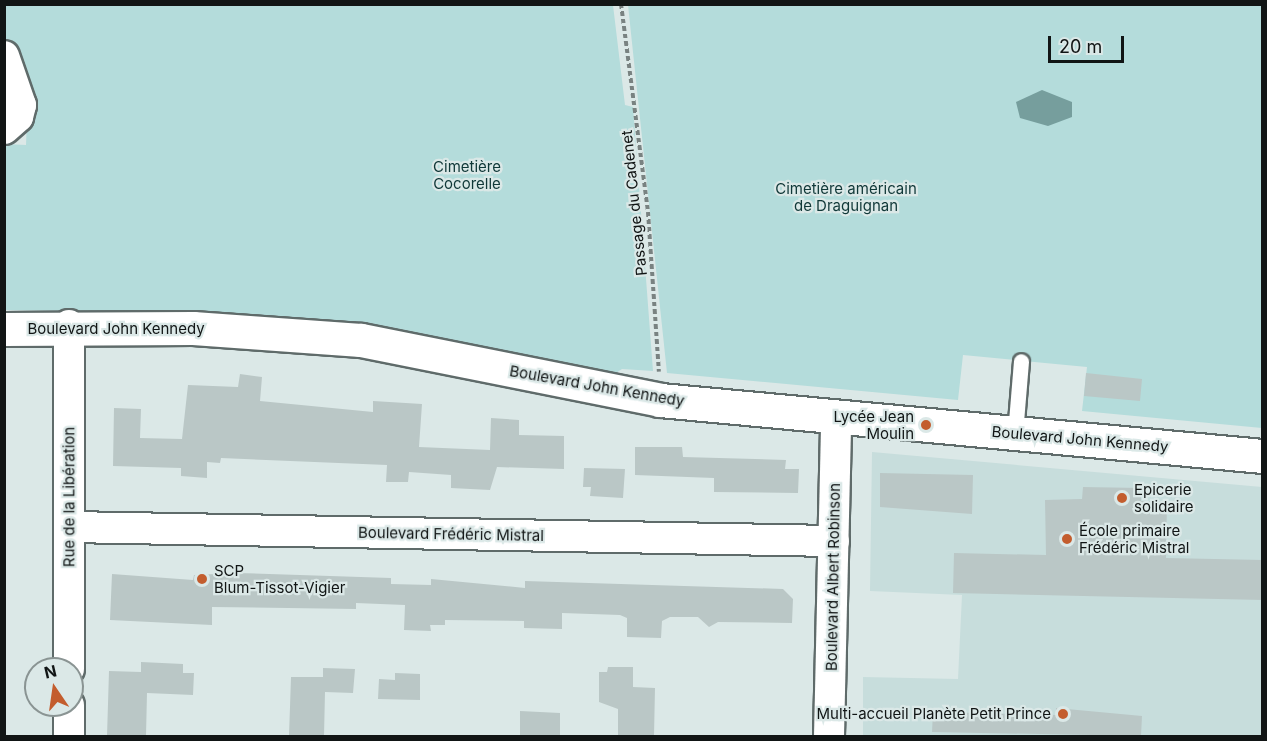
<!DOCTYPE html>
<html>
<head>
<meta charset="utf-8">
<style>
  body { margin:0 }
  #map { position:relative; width:1267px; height:741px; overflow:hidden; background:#dbe8e7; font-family:Inter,sans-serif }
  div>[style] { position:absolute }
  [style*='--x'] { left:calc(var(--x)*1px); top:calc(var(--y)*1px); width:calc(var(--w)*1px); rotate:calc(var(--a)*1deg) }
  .built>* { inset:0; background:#c7dddc }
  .green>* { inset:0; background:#b4dcdb }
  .water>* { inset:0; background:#769e9d }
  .building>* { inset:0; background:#bac7c6 }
  .path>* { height:4px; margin-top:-2px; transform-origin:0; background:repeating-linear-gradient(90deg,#798281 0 4.5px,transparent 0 7.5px) }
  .roads { filter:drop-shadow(2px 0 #5f6b6a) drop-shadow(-2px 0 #5f6b6a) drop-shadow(0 2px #5f6b6a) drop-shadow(0 -2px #5f6b6a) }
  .service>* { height:15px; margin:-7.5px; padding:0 7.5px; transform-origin:7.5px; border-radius:7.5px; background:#fff }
  .minor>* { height:30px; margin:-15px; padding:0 15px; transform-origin:15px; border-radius:15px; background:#fff }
  .tertiary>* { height:33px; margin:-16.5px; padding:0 16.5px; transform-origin:16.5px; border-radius:16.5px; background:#fff }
  .dots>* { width:16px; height:16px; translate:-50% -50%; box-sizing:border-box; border:3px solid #dbe8e7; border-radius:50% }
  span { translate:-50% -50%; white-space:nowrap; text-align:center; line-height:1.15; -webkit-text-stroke:4.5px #dbe8e7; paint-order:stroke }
  .park-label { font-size:15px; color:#103838 }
  .street-label { font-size:15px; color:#111515 }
  .poi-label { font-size:15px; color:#111515 }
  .right { translate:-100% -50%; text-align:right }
  .left { translate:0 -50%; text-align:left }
  .frame { position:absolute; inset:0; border:6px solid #111515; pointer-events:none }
  .north { position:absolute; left:24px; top:657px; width:60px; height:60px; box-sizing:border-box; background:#dbe8e7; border:2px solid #8a9493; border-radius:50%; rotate:347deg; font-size:16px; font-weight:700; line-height:24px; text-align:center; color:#111515 }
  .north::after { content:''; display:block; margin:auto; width:21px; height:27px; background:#c35d2e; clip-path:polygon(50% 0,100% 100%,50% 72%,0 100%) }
  .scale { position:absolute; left:1048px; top:36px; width:76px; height:27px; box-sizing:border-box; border:3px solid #111515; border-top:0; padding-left:8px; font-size:18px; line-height:21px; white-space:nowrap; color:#111515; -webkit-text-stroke:4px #dbe8e7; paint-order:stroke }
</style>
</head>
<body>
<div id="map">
  <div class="built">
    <div style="clip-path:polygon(872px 452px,1262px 487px,1262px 736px,863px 736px,863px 677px,958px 679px,962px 595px,870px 591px)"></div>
  </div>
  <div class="green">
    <div style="clip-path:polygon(5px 5px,613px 5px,625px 105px,633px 107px,653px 371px,622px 369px,608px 378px,133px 312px,5px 310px,4px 144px,26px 145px,28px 92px,5px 37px)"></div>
    <div style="clip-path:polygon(628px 5px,1262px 5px,1262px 428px,1082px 411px,1087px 367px,963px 355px,958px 400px,667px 373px)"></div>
  </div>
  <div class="water">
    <div style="clip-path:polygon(1042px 90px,1072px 102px,1072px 117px,1048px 126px,1020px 118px,1016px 102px)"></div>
  </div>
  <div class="building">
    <div style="clip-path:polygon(1086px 373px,1142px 379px,1140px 401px,1084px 396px)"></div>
    <div style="clip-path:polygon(240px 374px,262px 377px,260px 401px,373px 412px,373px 401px,422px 404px,419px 447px,490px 450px,491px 418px,519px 420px,519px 435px,564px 436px,564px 469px,497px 467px,490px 490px,451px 488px,451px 475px,409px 472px,408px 482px,386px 482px,387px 465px,221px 458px,220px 463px,207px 462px,207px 478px,181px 476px,181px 468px,113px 466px,114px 408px,141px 409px,140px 438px,182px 439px,188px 385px,238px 387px)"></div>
    <div style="clip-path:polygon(635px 447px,682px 447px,683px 457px,786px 460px,785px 469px,799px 469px,798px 493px,714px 492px,714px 478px,635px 475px)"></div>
    <div style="clip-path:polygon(584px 468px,625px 469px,623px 498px,590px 496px,591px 487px,583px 487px)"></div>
    <div style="clip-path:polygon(880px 473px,973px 475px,972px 514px,880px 507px)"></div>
    <div style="clip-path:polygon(1083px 487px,1141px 488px,1141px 501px,1167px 501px,1166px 558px,1263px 560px,1263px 600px,953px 593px,954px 553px,1046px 555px,1045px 500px,1082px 499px)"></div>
    <div style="clip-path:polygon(238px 573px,391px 578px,391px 584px,431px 585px,431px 579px,525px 588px,525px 581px,783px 589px,793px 599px,792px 623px,718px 622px,709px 627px,698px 617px,670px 617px,662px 621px,661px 638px,627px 637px,627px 618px,620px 615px,562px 613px,562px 629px,524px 628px,524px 621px,445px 620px,445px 625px,430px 625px,431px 631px,404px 630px,405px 605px,356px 603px,356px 609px,212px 607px,212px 625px,110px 620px,112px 574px,193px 580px,194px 575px)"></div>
    <div style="clip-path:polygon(141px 662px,183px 664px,183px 673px,194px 673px,193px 695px,147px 693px,146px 736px,107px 736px,109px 671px,141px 672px)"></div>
    <div style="clip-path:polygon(608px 667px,633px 667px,633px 687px,655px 688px,654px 736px,618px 736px,618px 709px,599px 702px,599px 672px,607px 672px)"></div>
    <div style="clip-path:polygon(323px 668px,355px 669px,353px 693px,325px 692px,324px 736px,289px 736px,291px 677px,323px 677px)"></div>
    <div style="clip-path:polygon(395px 673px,420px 674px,420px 700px,378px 699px,379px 679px,395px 680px)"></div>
    <div style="clip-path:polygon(1056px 708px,1142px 716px,1141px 736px,932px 732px,933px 712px,1056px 715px)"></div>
    <div style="clip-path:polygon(520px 711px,560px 713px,560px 735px,520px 736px)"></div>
  </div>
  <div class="path">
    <div style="--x:621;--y:4;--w:210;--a:82.6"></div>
    <div style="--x:648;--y:212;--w:160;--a:86.1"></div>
  </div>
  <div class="roads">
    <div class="service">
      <div style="--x:1015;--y:434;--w:73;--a:-85.3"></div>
    </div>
    <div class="minor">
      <div style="--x:4;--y:56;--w:52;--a:70.9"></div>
      <div style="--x:21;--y:105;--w:12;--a:104"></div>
      <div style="--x:18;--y:117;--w:18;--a:139"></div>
      <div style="--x:69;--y:325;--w:344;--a:90"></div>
      <div style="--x:69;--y:527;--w:765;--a:1.05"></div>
      <div style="--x:69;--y:705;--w:31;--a:90"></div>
      <div style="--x:829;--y:736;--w:318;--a:-88.7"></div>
    </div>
    <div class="tertiary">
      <div style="--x:4;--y:329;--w:189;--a:-0.3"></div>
      <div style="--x:193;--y:328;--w:168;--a:4.1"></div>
      <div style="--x:361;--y:340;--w:305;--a:11.3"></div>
      <div style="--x:660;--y:400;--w:605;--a:5.31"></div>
    </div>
  </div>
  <div class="dots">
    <div style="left:926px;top:425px;background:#c35d2e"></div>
    <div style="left:1122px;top:498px;background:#c35d2e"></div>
    <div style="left:1067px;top:539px;background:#c35d2e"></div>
    <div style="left:202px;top:579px;background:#c35d2e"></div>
    <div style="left:1063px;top:714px;background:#c35d2e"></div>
  </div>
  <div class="park-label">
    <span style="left:467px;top:175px">Cimetière<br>Cocorelle</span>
    <span style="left:846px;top:197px">Cimetière américain<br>de Draguignan</span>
  </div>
  <div class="street-label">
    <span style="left:634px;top:203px;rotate:-96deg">Passage du Cadenet</span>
    <span style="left:116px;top:329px">Boulevard John Kennedy</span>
    <span style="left:597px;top:386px;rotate:10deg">Boulevard John Kennedy</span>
    <span style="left:1080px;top:439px;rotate:5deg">Boulevard John Kennedy</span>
    <span style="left:69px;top:497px;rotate:-90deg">Rue de la Libération</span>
    <span style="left:451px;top:534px;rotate:1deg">Boulevard Frédéric Mistral</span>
    <span style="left:833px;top:577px;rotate:-89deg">Boulevard Albert Robinson</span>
  </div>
  <div class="poi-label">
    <span class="right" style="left:914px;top:425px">Lycée Jean<br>Moulin</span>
    <span class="left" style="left:1134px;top:498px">Epicerie<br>solidaire</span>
    <span class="left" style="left:1079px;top:539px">École primaire<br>Frédéric Mistral</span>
    <span class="left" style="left:214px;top:579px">SCP<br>Blum-Tissot-Vigier</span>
    <span class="right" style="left:1051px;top:714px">Multi-accueil Planète Petit Prince</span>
  </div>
  <div class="frame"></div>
  <div class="north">N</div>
  <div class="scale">20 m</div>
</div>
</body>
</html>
